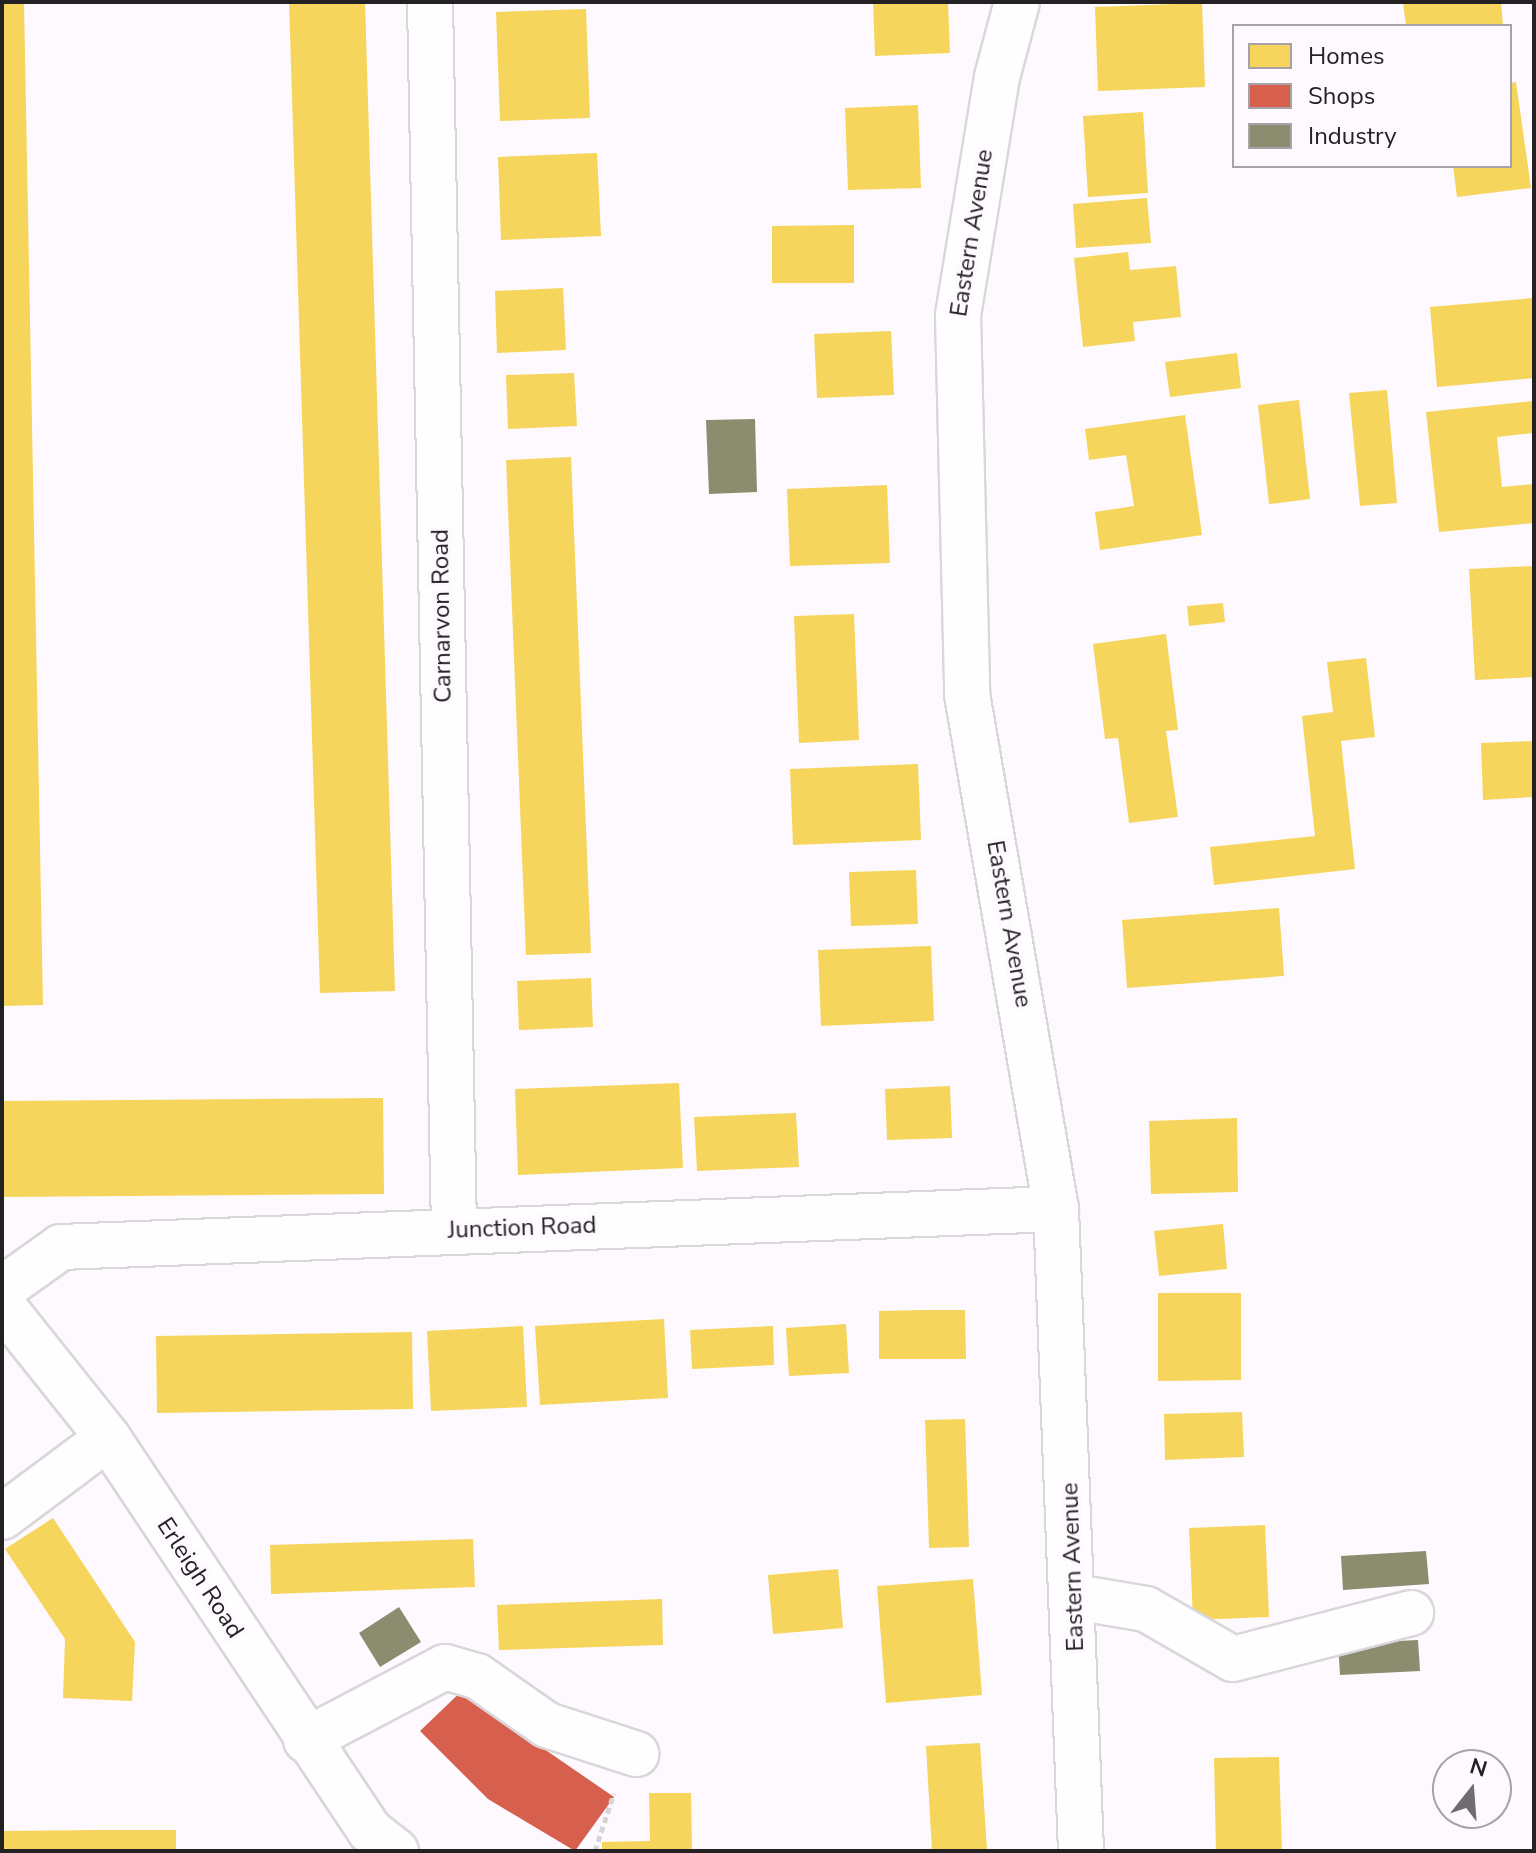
<!DOCTYPE html>
<html>
<head>
<meta charset="utf-8">
<style>
  body { margin:0 }
  #map { position:relative; width:1536px; height:1853px; overflow:hidden; background:#fdf9fe; font-family:"Nunito Sans",sans-serif }
  div>[style] { position:absolute }
  [style*='--x'] { left:calc(var(--x)*1px); top:calc(var(--y)*1px); width:calc(var(--w)*1px); rotate:calc(var(--a)*1deg) }
  .homes>* { inset:0; background:#f6d55c }
  .shops>* { inset:0; background:#d6604d }
  .industry>* { inset:0; background:#8c8c6e }
  .path>* { height:5px; margin-top:-2.5px; transform-origin:0; background:repeating-linear-gradient(90deg,#d6d5d6 0 6px,transparent 0 10px) }
  .roads { filter:drop-shadow(2px 0 #dad7db) drop-shadow(-2px 0 #dad7db) drop-shadow(0 2px #dad7db) drop-shadow(0 -2px #dad7db) }
  .minor>* { height:44px; margin:-22px; padding:0 22px; transform-origin:22px; border-radius:22px; background:#fffeff }
  span { translate:-50% -50%; white-space:nowrap; text-align:center; line-height:1.15; -webkit-text-stroke:8px #fef8ff; paint-order:stroke }
  .street-label { font-size:24px; color:#242125 }
  .frame { position:absolute; inset:0; border:4px solid #242125; pointer-events:none }
  .legend { position:absolute; left:1232px; top:24px; width:280px; height:144px; box-sizing:border-box; background:#fef8ff; border:2px solid #a7a2a8; margin:0; padding:10px 14px; list-style:none; font-size:24px; color:#242125 }
  .legend li { display:flex; align-items:center; gap:16px; height:40px }
  .legend b { width:40px; border:2px solid #a7a2a8 }
  .north { position:absolute; left:1432px; top:1749px; width:80px; height:80px; box-sizing:border-box; background:#fef8ff; border:2px solid #a7a2a8; border-radius:50%; rotate:17deg; font-size:22px; font-weight:700; line-height:32px; text-align:center; color:#242125 }
  .north::after { content:''; display:block; margin:auto; width:28px; height:36px; background:#706d71; clip-path:polygon(50% 0,100% 100%,50% 72%,0 100%) }
</style>
</head>
<body>
<div id="map">
  <div class="homes">
    <div style="clip-path:polygon(2px 2px,24px 2px,43px 1005px,2px 1006px)"></div>
    <div style="clip-path:polygon(289px 2px,365px 2px,395px 991px,320px 993px)"></div>
    <div style="clip-path:polygon(873px 2px,948px 2px,950px 53px,875px 56px)"></div>
    <div style="clip-path:polygon(1403px 2px,1501px 2px,1503px 26px,1406px 26px)"></div>
    <div style="clip-path:polygon(1202px 3px,1205px 87px,1098px 91px,1095px 7px)"></div>
    <div style="clip-path:polygon(586px 9px,590px 118px,500px 121px,496px 12px)"></div>
    <div style="clip-path:polygon(1516px 82px,1531px 188px,1457px 197px,1453px 166px,1510px 166px,1510px 83px)"></div>
    <div style="clip-path:polygon(918px 105px,921px 188px,848px 190px,845px 108px)"></div>
    <div style="clip-path:polygon(1143px 112px,1148px 193px,1088px 197px,1083px 116px)"></div>
    <div style="clip-path:polygon(597px 153px,601px 236px,501px 240px,498px 157px)"></div>
    <div style="clip-path:polygon(1147px 198px,1151px 243px,1076px 248px,1073px 204px)"></div>
    <div style="clip-path:polygon(854px 225px,854px 283px,772px 283px,772px 226px)"></div>
    <div style="clip-path:polygon(1128px 252px,1130px 270px,1176px 266px,1181px 317px,1133px 322px,1135px 341px,1083px 347px,1074px 258px)"></div>
    <div style="clip-path:polygon(563px 288px,566px 350px,497px 353px,495px 291px)"></div>
    <div style="clip-path:polygon(1534px 298px,1534px 378px,1437px 387px,1430px 307px)"></div>
    <div style="clip-path:polygon(891px 331px,894px 395px,817px 398px,814px 334px)"></div>
    <div style="clip-path:polygon(1237px 353px,1241px 388px,1170px 397px,1165px 362px)"></div>
    <div style="clip-path:polygon(574px 373px,577px 426px,508px 429px,506px 375px)"></div>
    <div style="clip-path:polygon(1387px 390px,1397px 503px,1360px 506px,1349px 393px)"></div>
    <div style="clip-path:polygon(1299px 400px,1310px 499px,1269px 504px,1258px 405px)"></div>
    <div style="clip-path:polygon(1534px 401px,1534px 433px,1497px 437px,1502px 487px,1534px 484px,1534px 523px,1439px 532px,1426px 412px)"></div>
    <div style="clip-path:polygon(1185px 415px,1202px 535px,1100px 550px,1095px 512px,1134px 506px,1126px 455px,1089px 460px,1085px 429px)"></div>
    <div style="clip-path:polygon(571px 457px,591px 953px,526px 955px,506px 460px)"></div>
    <div style="clip-path:polygon(887px 485px,890px 563px,790px 566px,787px 489px)"></div>
    <div style="clip-path:polygon(1534px 566px,1534px 677px,1475px 680px,1469px 569px)"></div>
    <div style="clip-path:polygon(1223px 603px,1225px 622px,1189px 626px,1187px 606px)"></div>
    <div style="clip-path:polygon(854px 614px,859px 740px,799px 743px,794px 616px)"></div>
    <div style="clip-path:polygon(1166px 634px,1178px 730px,1166px 731px,1178px 817px,1129px 823px,1118px 738px,1105px 739px,1093px 644px)"></div>
    <div style="clip-path:polygon(1366px 658px,1375px 737px,1341px 741px,1355px 869px,1214px 885px,1210px 847px,1315px 836px,1302px 716px,1333px 712px,1327px 662px)"></div>
    <div style="clip-path:polygon(1534px 741px,1534px 797px,1483px 800px,1481px 743px)"></div>
    <div style="clip-path:polygon(918px 764px,921px 840px,793px 845px,790px 769px)"></div>
    <div style="clip-path:polygon(916px 870px,918px 924px,851px 926px,849px 872px)"></div>
    <div style="clip-path:polygon(1279px 908px,1284px 976px,1127px 988px,1122px 920px)"></div>
    <div style="clip-path:polygon(931px 946px,934px 1021px,821px 1026px,818px 950px)"></div>
    <div style="clip-path:polygon(591px 978px,593px 1027px,519px 1030px,517px 981px)"></div>
    <div style="clip-path:polygon(679px 1083px,683px 1168px,518px 1175px,515px 1089px)"></div>
    <div style="clip-path:polygon(950px 1086px,952px 1138px,887px 1140px,885px 1089px)"></div>
    <div style="clip-path:polygon(383px 1098px,384px 1194px,2px 1197px,2px 1101px)"></div>
    <div style="clip-path:polygon(796px 1113px,799px 1167px,697px 1171px,694px 1117px)"></div>
    <div style="clip-path:polygon(1237px 1118px,1238px 1192px,1151px 1194px,1149px 1121px)"></div>
    <div style="clip-path:polygon(1223px 1224px,1227px 1269px,1159px 1276px,1154px 1231px)"></div>
    <div style="clip-path:polygon(1158px 1293px,1241px 1293px,1241px 1380px,1158px 1381px)"></div>
    <div style="clip-path:polygon(923px 1310px,965px 1310px,966px 1359px,879px 1359px,879px 1311px)"></div>
    <div style="clip-path:polygon(664px 1319px,668px 1398px,540px 1405px,535px 1326px)"></div>
    <div style="clip-path:polygon(846px 1324px,849px 1373px,789px 1376px,786px 1328px)"></div>
    <div style="clip-path:polygon(523px 1326px,527px 1407px,431px 1411px,427px 1331px)"></div>
    <div style="clip-path:polygon(773px 1326px,774px 1365px,692px 1369px,690px 1330px)"></div>
    <div style="clip-path:polygon(412px 1332px,413px 1409px,157px 1413px,156px 1336px)"></div>
    <div style="clip-path:polygon(1242px 1412px,1244px 1457px,1165px 1460px,1164px 1414px)"></div>
    <div style="clip-path:polygon(965px 1419px,969px 1547px,929px 1548px,925px 1420px)"></div>
    <div style="clip-path:polygon(53px 1518px,135px 1642px,132px 1701px,63px 1698px,65px 1639px,5px 1549px)"></div>
    <div style="clip-path:polygon(1265px 1525px,1269px 1617px,1193px 1620px,1189px 1528px)"></div>
    <div style="clip-path:polygon(473px 1539px,475px 1587px,271px 1594px,270px 1545px)"></div>
    <div style="clip-path:polygon(838px 1569px,843px 1628px,773px 1634px,768px 1575px)"></div>
    <div style="clip-path:polygon(973px 1579px,982px 1695px,886px 1703px,877px 1586px)"></div>
    <div style="clip-path:polygon(662px 1599px,663px 1645px,499px 1650px,497px 1605px)"></div>
    <div style="clip-path:polygon(980px 1743px,987px 1850px,932px 1851px,926px 1746px)"></div>
    <div style="clip-path:polygon(1279px 1757px,1282px 1851px,1216px 1851px,1214px 1758px)"></div>
    <div style="clip-path:polygon(649px 1793px,691px 1793px,692px 1851px,602px 1851px,602px 1842px,650px 1841px)"></div>
    <div style="clip-path:polygon(95px 1830px,176px 1830px,176px 1851px,2px 1851px,2px 1831px)"></div>
  </div>
  <div class="shops">
    <div style="clip-path:polygon(470px 1683px,515px 1729px,614px 1797px,575px 1851px,488px 1799px,420px 1731px)"></div>
  </div>
  <div class="industry">
    <div style="clip-path:polygon(755px 419px,757px 492px,709px 494px,706px 420px)"></div>
    <div style="clip-path:polygon(1426px 1551px,1429px 1584px,1343px 1590px,1341px 1556px)"></div>
    <div style="clip-path:polygon(399px 1607px,421px 1642px,380px 1667px,359px 1633px)"></div>
    <div style="clip-path:polygon(1418px 1640px,1420px 1671px,1340px 1675px,1338px 1644px)"></div>
  </div>
  <div class="path">
    <div style="--x:595;--y:1851;--w:61;--a:-71.9"></div>
  </div>
  <div class="roads">
    <div class="minor">
      <div style="--x:430;--y:2;--w:1229;--a:88.88"></div>
      <div style="--x:1017;--y:2;--w:78;--a:104.9"></div>
      <div style="--x:997;--y:77;--w:241;--a:99.3"></div>
      <div style="--x:958;--y:315;--w:379;--a:88.6"></div>
      <div style="--x:967;--y:694;--w:523;--a:80.2"></div>
      <div style="--x:1056;--y:1209;--w:642;--a:87.77"></div>
      <div style="--x:2;--y:1289;--w:72;--a:-35.4"></div>
      <div style="--x:61;--y:1247;--w:996;--a:-2.19"></div>
      <div style="--x:2;--y:1305;--w:170;--a:51.4"></div>
      <div style="--x:108;--y:1438;--w:472;--a:56.3"></div>
      <div style="--x:370;--y:1831;--w:33;--a:38"></div>
      <div style="--x:2;--y:1517;--w:132;--a:-36.7"></div>
      <div style="--x:1075;--y:1597;--w:72;--a:9.6"></div>
      <div style="--x:1146;--y:1609;--w:100;--a:29.9"></div>
      <div style="--x:1233;--y:1659;--w:184;--a:-14.5"></div>
      <div style="--x:306;--y:1740;--w:157;--a:-27.7"></div>
      <div style="--x:445;--y:1667;--w:33;--a:16"></div>
      <div style="--x:477;--y:1676;--w:85;--a:35"></div>
      <div style="--x:547;--y:1725;--w:94;--a:18"></div>
    </div>
  </div>
  <div class="street-label">
    <span style="left:972px;top:233px;rotate:-81deg">Eastern Avenue</span>
    <span style="left:442px;top:616px;rotate:-91deg">Carnarvon Road</span>
    <span style="left:1009px;top:924px;rotate:80deg">Eastern Avenue</span>
    <span style="left:522px;top:1228px;rotate:-2deg">Junction Road</span>
    <span style="left:1073px;top:1567px;rotate:-92deg">Eastern Avenue</span>
    <span style="left:200px;top:1578px;rotate:57deg">Erleigh Road</span>
  </div>
  <div class="frame"></div>
  <ul class="legend">
  <li><b style="height:22px;background:#f6d55c"></b>Homes</li>
  <li><b style="height:22px;background:#d6604d"></b>Shops</li>
  <li><b style="height:22px;background:#8c8c6e"></b>Industry</li>
  </ul>
  <div class="north">N</div>
</div>
</body>
</html>
